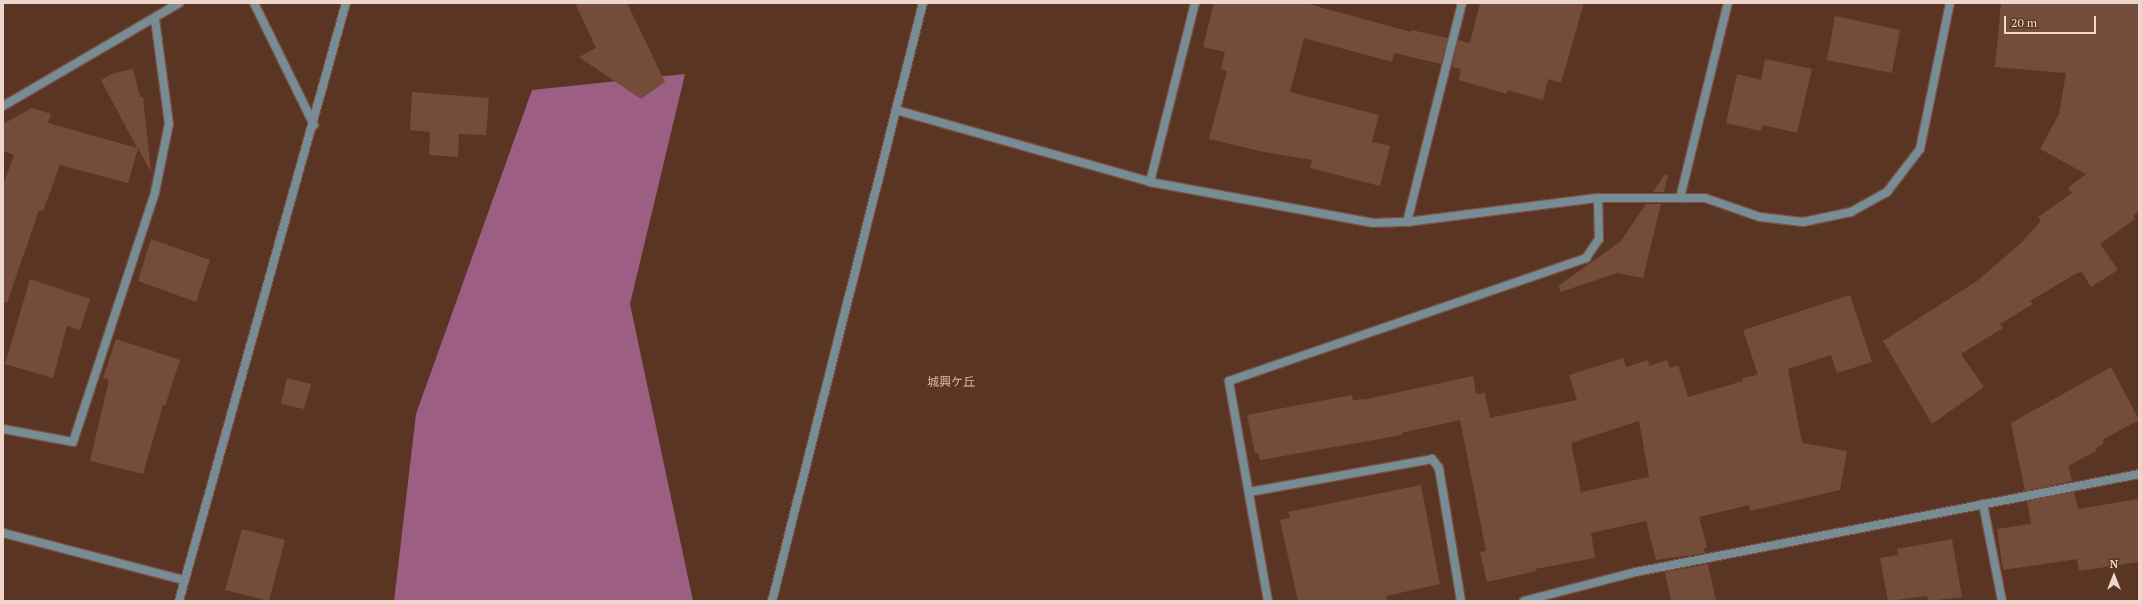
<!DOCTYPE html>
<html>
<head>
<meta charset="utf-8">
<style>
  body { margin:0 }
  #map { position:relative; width:2142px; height:604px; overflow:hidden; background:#5b3524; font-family:"PT Serif","Noto Sans JP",serif }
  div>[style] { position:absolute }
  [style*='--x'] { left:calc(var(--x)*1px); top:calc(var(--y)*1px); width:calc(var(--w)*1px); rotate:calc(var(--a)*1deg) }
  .forest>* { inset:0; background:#9c5e82 }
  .building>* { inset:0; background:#744c3a }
  .roads { filter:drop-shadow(1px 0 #765242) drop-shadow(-1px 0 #765242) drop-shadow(0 1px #765242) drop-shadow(0 -1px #765242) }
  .minor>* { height:8px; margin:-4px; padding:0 4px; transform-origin:4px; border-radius:4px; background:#778c95 }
  .tertiary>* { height:8px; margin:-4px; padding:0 4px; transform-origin:4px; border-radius:4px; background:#778c95 }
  span { translate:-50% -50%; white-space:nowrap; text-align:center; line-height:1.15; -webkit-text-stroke:4px #5b3524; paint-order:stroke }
  .neighbourhood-label { font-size:12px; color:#e3b4a0 }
  .frame { position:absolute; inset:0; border:4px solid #efd6cc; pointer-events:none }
  .north { position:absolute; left:2094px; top:556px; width:40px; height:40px; -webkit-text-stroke:3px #5b3524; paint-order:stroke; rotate:0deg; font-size:11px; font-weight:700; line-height:16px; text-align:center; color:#efd6cc }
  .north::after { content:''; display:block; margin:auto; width:14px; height:18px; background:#efd6cc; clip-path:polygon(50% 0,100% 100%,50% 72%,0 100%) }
  .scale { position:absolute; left:2004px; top:16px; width:92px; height:18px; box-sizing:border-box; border:2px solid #efd6cc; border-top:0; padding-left:5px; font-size:12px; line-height:14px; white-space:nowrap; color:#efd6cc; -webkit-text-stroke:3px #5b3524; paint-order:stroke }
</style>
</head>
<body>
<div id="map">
  <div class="forest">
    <div style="clip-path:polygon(685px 74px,630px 304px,693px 601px,394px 601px,416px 414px,532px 90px)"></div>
  </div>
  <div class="building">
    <div style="clip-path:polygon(575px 3px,627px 3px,665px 82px,641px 99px,579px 57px,596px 48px)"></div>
    <div style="clip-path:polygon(1214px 3px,1305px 3px,1411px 32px,1411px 30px,1448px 38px,1441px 64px,1394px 53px,1392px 62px,1304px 38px,1290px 92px,1379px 115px,1372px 142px,1390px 146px,1380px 186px,1310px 168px,1312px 160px,1264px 152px,1209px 139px,1227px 71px,1221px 69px,1225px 52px,1203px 47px)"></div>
    <div style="clip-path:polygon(1480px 3px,1584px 3px,1561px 83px,1548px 79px,1543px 100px,1507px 90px,1507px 94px,1459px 80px,1461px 69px,1452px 67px,1458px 40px,1470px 43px)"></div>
    <div style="clip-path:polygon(2001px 3px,2139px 3px,2139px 211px,2133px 216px,2135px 219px,2100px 244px,2118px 270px,2091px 287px,2082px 272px,2077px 273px,2030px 301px,2033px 304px,2000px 324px,2003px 328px,1961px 354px,1984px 387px,1932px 424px,1883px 341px,1977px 281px,2021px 243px,2041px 221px,2038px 217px,2072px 193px,2068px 188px,2086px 174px,2040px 149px,2059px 114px,2066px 73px,1995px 67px)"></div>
    <div style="clip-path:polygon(1835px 16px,1900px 30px,1892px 73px,1827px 60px)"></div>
    <div style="clip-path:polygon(1765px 59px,1812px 69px,1797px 133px,1763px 125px,1761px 131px,1726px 123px,1737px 74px,1761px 80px)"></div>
    <div style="clip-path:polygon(133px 69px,140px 97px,143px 97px,151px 172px,138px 148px,128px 183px,60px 165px,43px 211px,39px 210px,7px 303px,3px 302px,3px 185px,14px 155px,3px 151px,3px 124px,32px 108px,51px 114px,48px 123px,137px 148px,101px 80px,114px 73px)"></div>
    <div style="clip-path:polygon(412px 92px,489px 98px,486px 135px,459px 134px,458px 157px,429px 155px,430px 132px,410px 130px)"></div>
    <div style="clip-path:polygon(1665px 174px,1668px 176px,1664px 192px,1653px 192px)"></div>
    <div style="clip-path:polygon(1646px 204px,1661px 204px,1643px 278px,1617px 273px,1561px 292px,1558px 286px,1620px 242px)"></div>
    <div style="clip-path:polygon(151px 239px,210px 260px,196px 302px,138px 281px)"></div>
    <div style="clip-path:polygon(30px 279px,90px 299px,80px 330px,67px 326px,53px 378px,5px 364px)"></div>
    <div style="clip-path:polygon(evenodd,1850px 295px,1872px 362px,1837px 373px,1831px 355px,1788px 369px,1802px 443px,1847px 451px,1840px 490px,1750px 511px,1749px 505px,1699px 517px,1707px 547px,1704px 548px,1705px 553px,1656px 560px,1646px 521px,1591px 533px,1595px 558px,1535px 569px,1536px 571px,1487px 582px,1480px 552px,1486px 551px,1460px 420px,1401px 433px,1402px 435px,1260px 460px,1258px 453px,1255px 453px,1247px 415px,1352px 395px,1353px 400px,1367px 399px,1473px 376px,1476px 394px,1485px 393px,1490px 418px,1577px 400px,1569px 375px,1623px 358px,1626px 367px,1648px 360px,1649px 366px,1667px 360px,1670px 368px,1678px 365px,1688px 397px,1743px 381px,1742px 378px,1758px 375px,1743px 330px,1850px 295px,1639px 421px,1649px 477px,1581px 492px,1571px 443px,1639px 421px)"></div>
    <div style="clip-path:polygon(116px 339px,180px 360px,165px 406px,163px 405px,143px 474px,90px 461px,109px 380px,103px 378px)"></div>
    <div style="clip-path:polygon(2111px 367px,2139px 420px,2102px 440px,2104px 443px,2095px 449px,2096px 451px,2068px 466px,2072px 481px,2025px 491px,2011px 423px)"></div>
    <div style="clip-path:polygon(287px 378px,311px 384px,304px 409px,281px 404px)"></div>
    <div style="clip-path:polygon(1421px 485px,1440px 584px,1386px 596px,1388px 601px,1298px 601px,1280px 520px,1290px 518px,1288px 512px)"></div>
    <div style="clip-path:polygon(2074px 492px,2078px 509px,2139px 499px,2139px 562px,2079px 571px,2077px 559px,2003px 570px,1997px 529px,2031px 524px,2027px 501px)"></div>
    <div style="clip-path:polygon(242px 529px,285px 540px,269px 601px,225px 590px)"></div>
    <div style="clip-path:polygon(1952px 539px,1962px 597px,1928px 601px,1927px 596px,1888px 601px,1880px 558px,1898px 555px,1897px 549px)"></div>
    <div style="clip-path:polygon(1708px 564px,1716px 601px,1671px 601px,1665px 572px)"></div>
  </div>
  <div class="roads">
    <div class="minor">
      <div style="--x:254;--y:3;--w:136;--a:63.8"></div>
      <div style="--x:3;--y:106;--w:204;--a:-30.3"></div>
      <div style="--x:896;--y:110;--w:264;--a:15.8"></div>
      <div style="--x:1150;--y:182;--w:227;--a:10.4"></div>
      <div style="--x:1373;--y:223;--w:34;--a:-2"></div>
      <div style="--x:1407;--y:222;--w:193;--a:-7.2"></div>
      <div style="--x:1598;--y:198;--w:107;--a:0"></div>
      <div style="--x:1705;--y:198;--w:58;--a:19.1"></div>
      <div style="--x:1760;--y:217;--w:43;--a:6.6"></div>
      <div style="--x:1803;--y:222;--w:49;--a:-11.8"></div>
      <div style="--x:1851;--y:212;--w:41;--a:-29.1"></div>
      <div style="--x:1887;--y:192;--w:54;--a:-52.5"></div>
      <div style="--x:1920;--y:149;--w:149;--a:-78.4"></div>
      <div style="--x:1150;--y:182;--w:185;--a:-75.9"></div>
      <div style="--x:1680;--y:198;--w:201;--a:-76.2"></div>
      <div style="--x:1407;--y:222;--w:226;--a:-75.9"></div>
      <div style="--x:3;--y:429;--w:71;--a:10.5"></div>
      <div style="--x:73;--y:442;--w:263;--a:-71.8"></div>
      <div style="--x:155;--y:192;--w:69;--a:-78.4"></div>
      <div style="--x:169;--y:124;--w:106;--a:-97.6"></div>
      <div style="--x:1249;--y:492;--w:186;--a:-10.2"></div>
      <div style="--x:1432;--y:459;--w:11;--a:52"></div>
      <div style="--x:1439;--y:468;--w:135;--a:80.6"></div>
      <div style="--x:1983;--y:504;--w:99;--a:78.9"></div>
      <div style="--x:1268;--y:601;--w:223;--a:-100.1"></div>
      <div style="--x:1229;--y:381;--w:378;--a:-19"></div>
      <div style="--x:1586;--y:258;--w:23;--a:-56"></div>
      <div style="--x:1599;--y:239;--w:41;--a:-91.4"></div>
      <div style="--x:1524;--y:601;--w:116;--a:-14.5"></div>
      <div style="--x:1636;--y:572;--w:512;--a:-11.02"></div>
    </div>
    <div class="tertiary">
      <div style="--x:3;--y:533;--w:187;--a:14.6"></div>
      <div style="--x:179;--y:601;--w:621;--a:-74.4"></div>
      <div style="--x:772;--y:601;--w:617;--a:-75.83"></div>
    </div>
  </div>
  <div class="neighbourhood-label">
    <span style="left:951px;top:382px">城興ケ丘</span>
  </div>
  <div class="frame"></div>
  <div class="north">N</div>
  <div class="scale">20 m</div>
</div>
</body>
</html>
